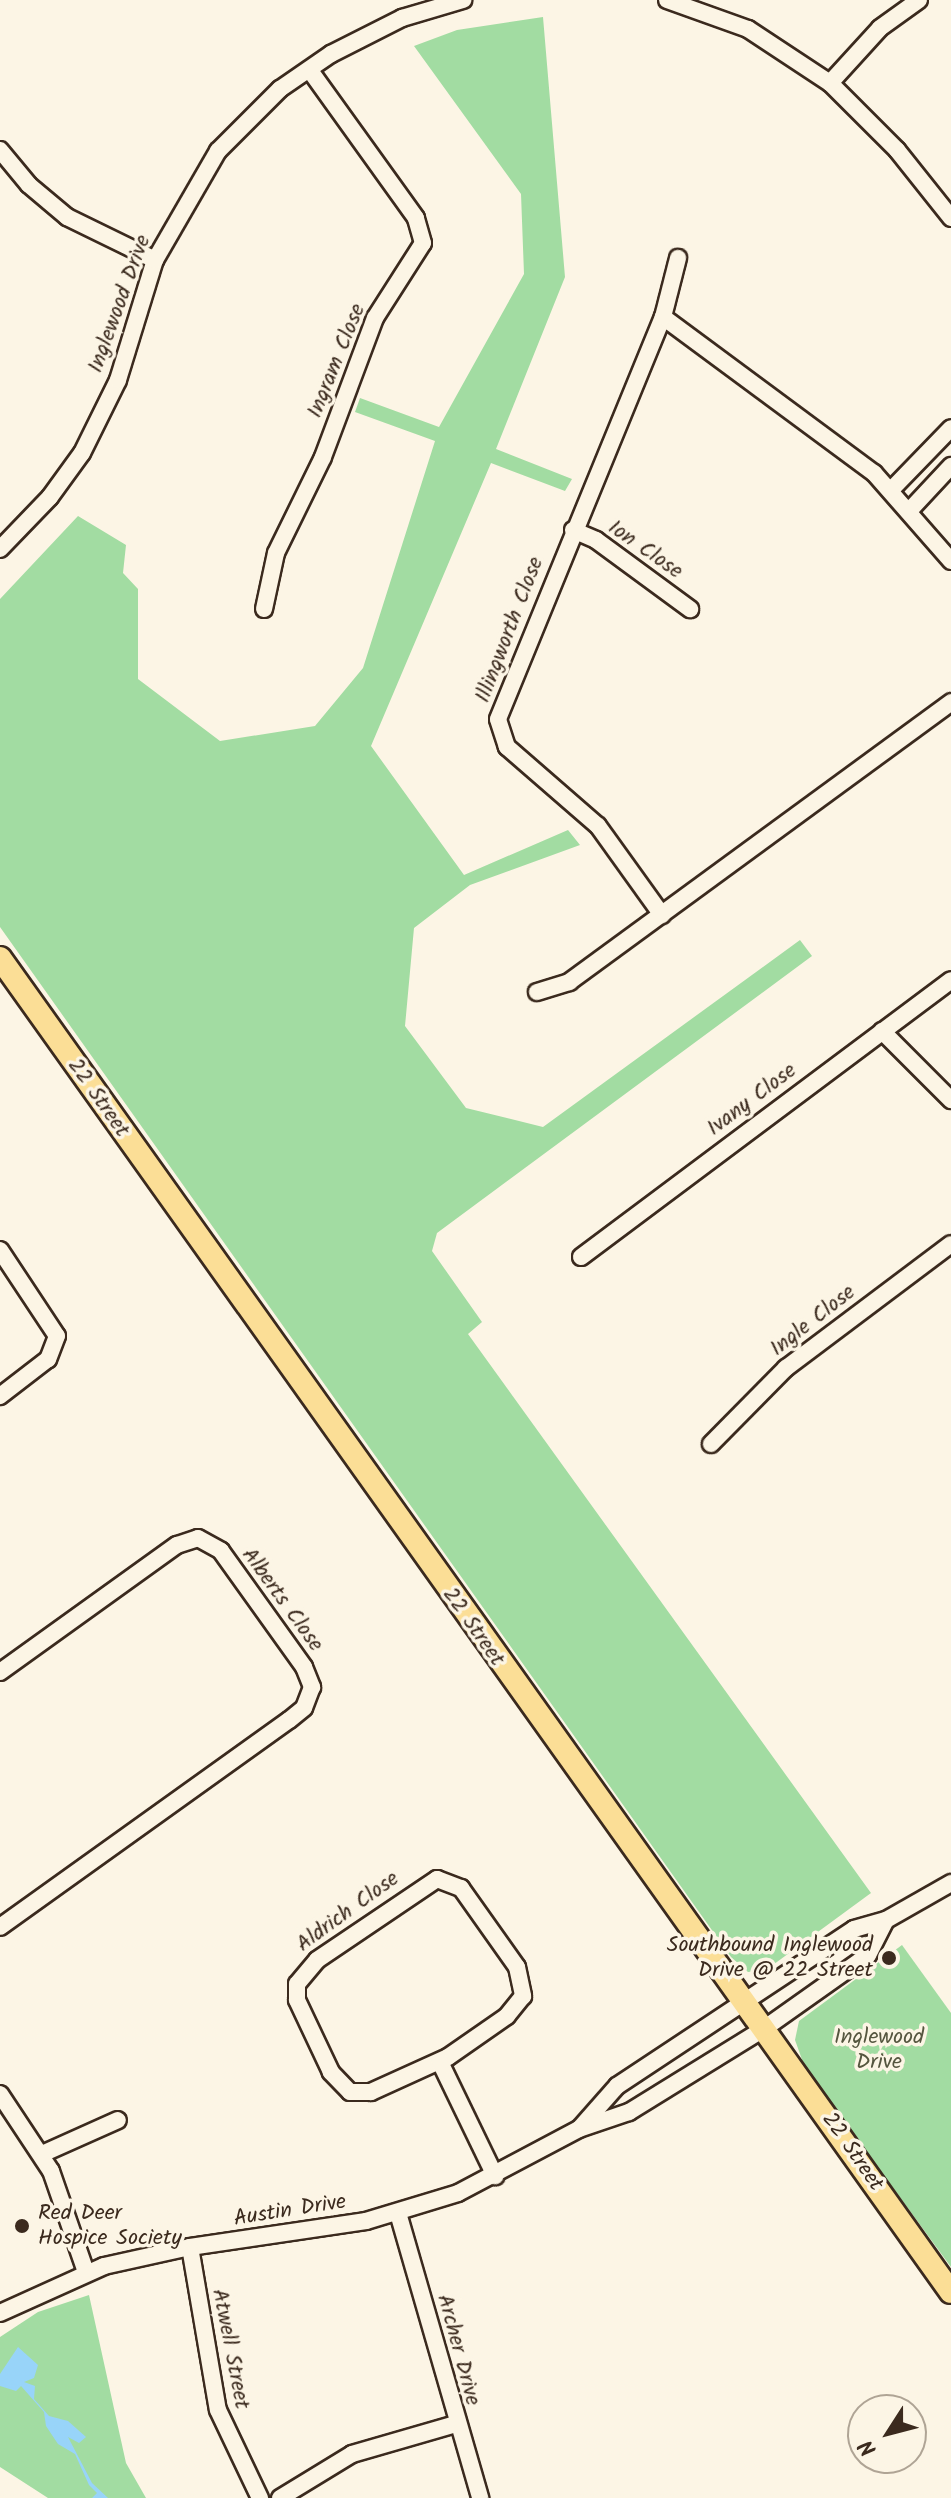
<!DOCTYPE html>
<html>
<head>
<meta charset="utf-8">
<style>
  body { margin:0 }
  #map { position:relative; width:951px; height:2498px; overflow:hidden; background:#fcf5e5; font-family:Kalam,sans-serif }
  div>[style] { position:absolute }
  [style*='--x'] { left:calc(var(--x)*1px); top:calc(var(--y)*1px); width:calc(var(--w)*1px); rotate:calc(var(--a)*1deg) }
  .green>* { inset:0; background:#a2dca2 }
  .water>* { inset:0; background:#98d4f9 }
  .roads { filter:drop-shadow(2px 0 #3b2a1e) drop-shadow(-2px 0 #3b2a1e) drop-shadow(0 2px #3b2a1e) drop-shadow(0 -2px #3b2a1e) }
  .minor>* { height:16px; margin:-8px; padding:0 8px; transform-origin:8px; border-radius:8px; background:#fcf5e5 }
  .major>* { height:22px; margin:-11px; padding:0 11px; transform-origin:11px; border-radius:11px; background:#fbde96 }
  .dots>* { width:22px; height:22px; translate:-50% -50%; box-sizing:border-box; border:4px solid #fcf5e5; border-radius:50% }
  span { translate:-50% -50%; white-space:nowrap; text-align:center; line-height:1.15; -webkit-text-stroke:7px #fcf5e5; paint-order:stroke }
  .street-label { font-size:22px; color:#3b2a1e }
  .poi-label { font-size:22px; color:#3b2a1e }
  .right { translate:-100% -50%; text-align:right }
  .left { translate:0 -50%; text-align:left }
  .park-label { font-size:22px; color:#55563f }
  .north { position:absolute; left:847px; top:2394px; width:80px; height:80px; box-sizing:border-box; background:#fcf5e5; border:2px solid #afa495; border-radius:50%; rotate:234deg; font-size:22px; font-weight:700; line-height:32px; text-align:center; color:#3b2a1e }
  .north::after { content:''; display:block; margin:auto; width:28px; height:36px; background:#3b2a1e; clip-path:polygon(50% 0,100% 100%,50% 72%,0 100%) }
</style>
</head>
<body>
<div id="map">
  <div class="green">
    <div style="clip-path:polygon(543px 17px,565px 277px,496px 449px,572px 479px,565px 491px,491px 463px,371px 746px,464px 875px,568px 830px,580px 845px,470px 885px,414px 928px,405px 1026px,466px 1108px,543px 1127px,800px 940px,812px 956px,437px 1233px,432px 1251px,482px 1322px,468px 1334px,871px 1893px,766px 1970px,748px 1972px,731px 1957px,0 927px,0 599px,78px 516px,126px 545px,123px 573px,138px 589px,138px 679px,220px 741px,315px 726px,363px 668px,435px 441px,355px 412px,360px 398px,439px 427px,524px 274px,521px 194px,414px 46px,457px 30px)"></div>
    <div style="clip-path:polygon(902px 1945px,951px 2013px,951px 2267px,805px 2068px,795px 2040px,799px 2021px)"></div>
    <div style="clip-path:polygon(89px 2295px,126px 2463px,146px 2498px,48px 2498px,0 2467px,0 2337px,38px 2312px)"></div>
  </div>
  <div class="water">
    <div style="clip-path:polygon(18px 2347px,38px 2365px,34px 2378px,24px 2382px,35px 2386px,34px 2399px,49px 2416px,68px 2421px,86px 2437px,79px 2443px,68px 2437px,92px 2483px,108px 2498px,92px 2498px,97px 2493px,89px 2485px,75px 2454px,58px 2444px,46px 2426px,44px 2412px,21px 2386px,16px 2391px,0 2386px,0 2374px)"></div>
  </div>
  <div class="roads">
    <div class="minor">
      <div style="--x:667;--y:0;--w:86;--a:19.7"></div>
      <div style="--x:748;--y:29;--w:98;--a:33.4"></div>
      <div style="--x:830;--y:83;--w:95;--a:45"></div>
      <div style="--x:897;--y:150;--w:87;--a:51.5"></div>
      <div style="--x:830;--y:83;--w:74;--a:-47.7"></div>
      <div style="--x:880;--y:28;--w:48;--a:-35.7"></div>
      <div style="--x:0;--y:150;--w:45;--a:50.4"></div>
      <div style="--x:29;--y:185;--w:50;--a:40.1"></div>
      <div style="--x:67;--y:217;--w:98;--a:26"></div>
      <div style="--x:663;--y:317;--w:262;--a:36.5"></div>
      <div style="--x:874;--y:473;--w:117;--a:48.8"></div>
      <div style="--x:891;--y:490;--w:86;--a:-45.9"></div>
      <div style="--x:909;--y:511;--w:62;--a:-47"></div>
      <div style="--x:573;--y:530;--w:25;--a:23"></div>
      <div style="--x:596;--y:540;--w:117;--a:36.3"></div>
      <div style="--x:0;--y:549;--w:72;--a:-46.1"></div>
      <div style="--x:50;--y:497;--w:54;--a:-54"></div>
      <div style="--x:82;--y:453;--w:81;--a:-63.7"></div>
      <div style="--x:118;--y:380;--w:126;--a:-72.9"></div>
      <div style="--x:155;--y:260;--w:126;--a:-60"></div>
      <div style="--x:218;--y:151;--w:88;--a:-45"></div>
      <div style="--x:280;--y:89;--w:62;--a:-34.5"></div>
      <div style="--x:331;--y:54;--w:80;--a:-26.9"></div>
      <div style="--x:402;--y:18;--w:64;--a:-16.4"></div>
      <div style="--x:264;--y:609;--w:57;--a:-77.9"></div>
      <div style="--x:276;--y:553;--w:107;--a:-63.9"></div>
      <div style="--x:323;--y:457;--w:148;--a:-69.5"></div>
      <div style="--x:375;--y:318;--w:89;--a:-57.4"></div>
      <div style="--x:423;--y:243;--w:26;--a:-106"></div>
      <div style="--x:416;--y:218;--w:183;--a:-125.7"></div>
      <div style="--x:662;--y:915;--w:110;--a:-125.7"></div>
      <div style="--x:598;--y:826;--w:121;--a:-139"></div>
      <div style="--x:507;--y:747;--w:29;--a:-108"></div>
      <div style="--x:498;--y:719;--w:435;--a:-67.7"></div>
      <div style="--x:663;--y:317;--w:61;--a:-75.7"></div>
      <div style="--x:537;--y:992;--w:34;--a:-17"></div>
      <div style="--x:569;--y:982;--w:474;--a:-36.2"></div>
      <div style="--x:882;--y:1031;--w:98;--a:45"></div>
      <div style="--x:0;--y:1250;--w:103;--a:56.5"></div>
      <div style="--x:57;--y:1336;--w:25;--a:111"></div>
      <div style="--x:48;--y:1359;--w:61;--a:142.4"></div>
      <div style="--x:581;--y:1257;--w:462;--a:-36.8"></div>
      <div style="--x:711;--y:1444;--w:107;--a:-45.4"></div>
      <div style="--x:786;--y:1368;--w:206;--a:-36.9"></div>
      <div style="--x:0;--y:1672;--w:218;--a:-35.7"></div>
      <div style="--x:177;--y:1545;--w:22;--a:-18"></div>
      <div style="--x:198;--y:1538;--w:26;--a:29"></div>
      <div style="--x:221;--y:1551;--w:143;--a:54.4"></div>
      <div style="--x:304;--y:1667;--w:22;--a:68"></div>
      <div style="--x:312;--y:1687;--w:22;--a:111"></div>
      <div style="--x:304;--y:1708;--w:19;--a:141"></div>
      <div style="--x:289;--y:1720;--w:355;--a:144.4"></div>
      <div style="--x:437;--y:1879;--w:26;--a:21"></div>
      <div style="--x:461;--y:1888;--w:97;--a:54.7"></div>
      <div style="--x:517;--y:1967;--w:30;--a:78"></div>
      <div style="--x:523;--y:1996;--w:26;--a:129"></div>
      <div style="--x:507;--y:2016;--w:72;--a:145.2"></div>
      <div style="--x:448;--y:2057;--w:85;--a:155.6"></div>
      <div style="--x:371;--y:2092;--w:21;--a:180"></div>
      <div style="--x:350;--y:2092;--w:28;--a:-134"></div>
      <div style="--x:331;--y:2072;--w:80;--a:-115.3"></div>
      <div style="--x:297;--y:2000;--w:16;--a:-90"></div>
      <div style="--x:297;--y:1984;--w:31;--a:-50"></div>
      <div style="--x:317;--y:1960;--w:145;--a:-34"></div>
      <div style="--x:440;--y:2062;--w:127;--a:64.2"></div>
      <div style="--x:0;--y:2094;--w:92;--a:56.5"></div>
      <div style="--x:51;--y:2171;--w:107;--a:70.9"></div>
      <div style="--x:580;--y:2128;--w:56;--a:-48.6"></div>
      <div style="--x:617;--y:2086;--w:284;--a:-33.5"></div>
      <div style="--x:854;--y:1929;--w:33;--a:-16"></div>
      <div style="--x:886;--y:1920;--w:75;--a:-29.6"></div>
      <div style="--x:42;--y:2154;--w:83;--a:-24.1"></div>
      <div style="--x:398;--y:2213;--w:297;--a:73.9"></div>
      <div style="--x:190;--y:2247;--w:165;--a:80.3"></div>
      <div style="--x:218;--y:2410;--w:98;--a:64.5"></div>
      <div style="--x:0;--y:2313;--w:114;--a:-24.3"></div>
      <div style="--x:104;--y:2266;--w:88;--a:-12.5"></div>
      <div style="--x:190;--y:2247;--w:178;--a:-8.4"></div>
      <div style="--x:366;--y:2221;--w:96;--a:-16.9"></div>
      <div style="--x:458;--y:2193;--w:137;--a:-27.9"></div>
      <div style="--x:579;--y:2129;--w:53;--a:-18.8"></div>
      <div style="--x:629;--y:2112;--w:160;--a:-31.7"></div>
      <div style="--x:765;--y:2028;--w:126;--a:-35.3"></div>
      <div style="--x:868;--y:1955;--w:39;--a:-63"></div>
      <div style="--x:280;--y:2498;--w:84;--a:-31.4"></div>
      <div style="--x:352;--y:2454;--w:108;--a:-16.1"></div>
    </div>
    <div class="major">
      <div style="--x:0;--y:958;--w:1638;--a:54.52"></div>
    </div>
  </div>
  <div class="dots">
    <div style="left:889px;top:1958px;background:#3b2a1e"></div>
    <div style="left:22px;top:2226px;background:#3b2a1e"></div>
  </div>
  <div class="street-label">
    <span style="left:120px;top:304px;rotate:-70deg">Inglewood Drive</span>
    <span style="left:337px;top:361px;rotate:-68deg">Ingram Close</span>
    <span style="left:645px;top:550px;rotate:35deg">Ion Close</span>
    <span style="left:510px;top:630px;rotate:-69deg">Illingworth Close</span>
    <span style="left:98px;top:1098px;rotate:55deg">22 Street</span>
    <span style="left:752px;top:1100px;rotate:-37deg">Ivany Close</span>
    <span style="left:813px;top:1321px;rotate:-38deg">Ingle Close</span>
    <span style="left:282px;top:1600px;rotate:54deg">Alberts Close</span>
    <span style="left:473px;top:1627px;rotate:55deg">22 Street</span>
    <span style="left:348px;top:1912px;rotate:-36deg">Aldrich Close</span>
    <span style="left:852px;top:2152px;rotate:55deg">22 Street</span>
    <span style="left:290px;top:2211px;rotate:-9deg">Austin Drive</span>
    <span style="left:230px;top:2349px;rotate:79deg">Atwell Street</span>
    <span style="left:458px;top:2350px;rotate:75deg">Archer Drive</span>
  </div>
  <div class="poi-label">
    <span class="right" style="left:873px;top:1958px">Southbound Inglewood<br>Drive @ 22 Street</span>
    <span class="left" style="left:38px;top:2226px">Red Deer<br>Hospice Society</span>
  </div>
  <div class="park-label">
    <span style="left:879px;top:2050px">Inglewood<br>Drive</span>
  </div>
  <div class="north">N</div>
</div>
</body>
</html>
